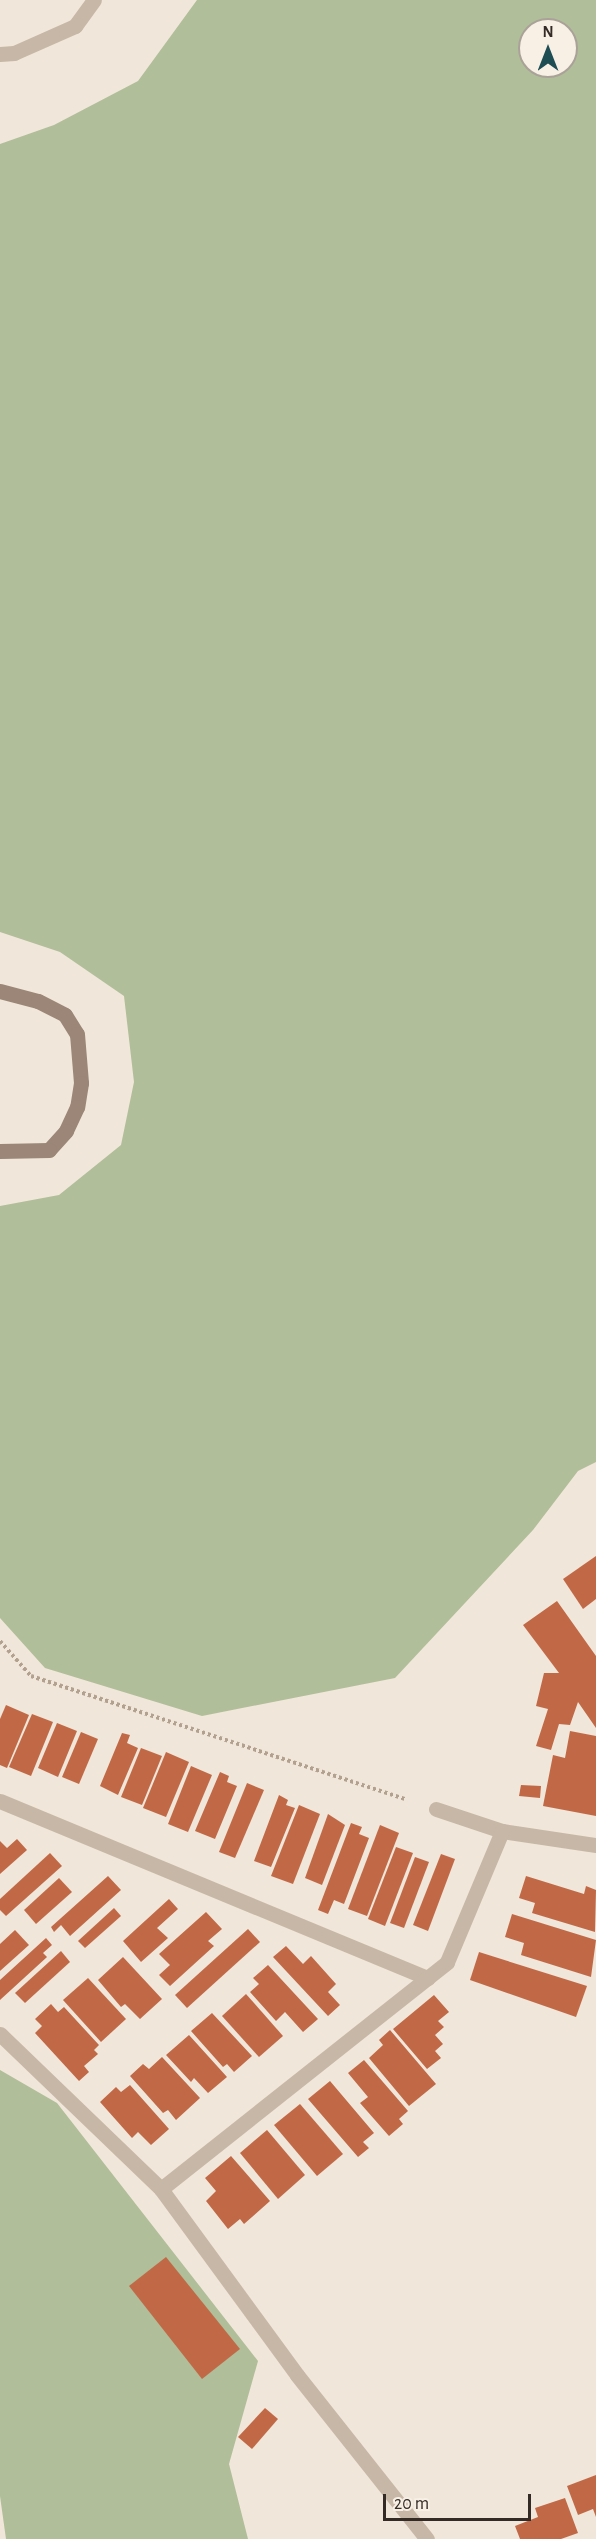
<!DOCTYPE html>
<html>
<head>
<meta charset="utf-8">
<style>
  body { margin:0 }
  #map { position:relative; width:596px; height:2539px; overflow:hidden; background:#f0e6d9; font-family:"Alegreya Sans",sans-serif }
  div>[style] { position:absolute }
  [style*='--x'] { left:calc(var(--x)*1px); top:calc(var(--y)*1px); width:calc(var(--w)*1px); rotate:calc(var(--a)*1deg) }
  .green>* { inset:0; background:#b0be9a }
  .building>* { inset:0; background:#c16946 }
  .path>* { height:4px; margin-top:-2px; transform-origin:0; background:repeating-linear-gradient(90deg,#b3a190 0 3px,transparent 0 6px) }
  .street>* { height:15px; margin:-7.5px; padding:0 7.5px; transform-origin:7.5px; border-radius:7.5px; background:#c7b7a6 }
  .secondary>* { height:15px; margin:-7.5px; padding:0 7.5px; transform-origin:7.5px; border-radius:7.5px; background:#9b8677 }
  span { translate:-50% -50%; white-space:nowrap; text-align:center; line-height:1.15; -webkit-text-stroke:5px #f8f0e5; paint-order:stroke }
  .north { position:absolute; left:518px; top:18px; width:60px; height:60px; box-sizing:border-box; background:#f8f0e5; border:2px solid #aaa199; border-radius:50%; rotate:0deg; font-size:16px; font-weight:700; line-height:24px; text-align:center; color:#342b26 }
  .north::after { content:''; display:block; margin:auto; width:21px; height:27px; background:#1e4d53; clip-path:polygon(50% 0,100% 100%,50% 72%,0 100%) }
  .scale { position:absolute; left:383px; top:2494px; width:148px; height:27px; box-sizing:border-box; border:3px solid #342b26; border-top:0; padding-left:8px; font-size:18px; line-height:21px; white-space:nowrap; color:#342b26; -webkit-text-stroke:4px #f8f0e5; paint-order:stroke }
</style>
</head>
<body>
<div id="map">
  <div class="green">
    <div style="clip-path:polygon(evenodd,197px 0,596px 0,596px 1462px,578px 1471px,533px 1530px,395px 1678px,202px 1716px,45px 1668px,0 1618px,0 1206px,59px 1195px,121px 1145px,134px 1082px,124px 996px,60px 952px,0 932px,0 144px,54px 125px,138px 81px,197px 0,530px 30px,566px 30px,566px 66px,530px 66px,530px 30px)"></div>
    <div style="clip-path:polygon(0 2070px,57px 2103px,258px 2361px,229px 2464px,248px 2539px,6px 2539px,0 2496px)"></div>
  </div>
  <div class="building">
    <div style="clip-path:polygon(596px 1556px,596px 1599px,583px 1609px,563px 1579px)"></div>
    <div style="clip-path:polygon(557px 1601px,596px 1656px,596px 1728px,578px 1702px,570px 1725px,559px 1724px,551px 1750px,536px 1746px,548px 1709px,536px 1706px,544px 1673px,559px 1673px,523px 1625px)"></div>
    <div style="clip-path:polygon(6px 1705px,29px 1715px,7px 1768px,0 1765px,0 1719px)"></div>
    <div style="clip-path:polygon(32px 1714px,53px 1722px,31px 1776px,9px 1767px)"></div>
    <div style="clip-path:polygon(57px 1723px,77px 1731px,58px 1777px,38px 1768px)"></div>
    <div style="clip-path:polygon(570px 1731px,596px 1736px,596px 1816px,543px 1806px,553px 1755px,565px 1758px)"></div>
    <div style="clip-path:polygon(81px 1732px,98px 1739px,79px 1784px,62px 1777px)"></div>
    <div style="clip-path:polygon(122px 1733px,130px 1735px,127px 1743px,138px 1748px,118px 1795px,100px 1786px)"></div>
    <div style="clip-path:polygon(141px 1748px,162px 1756px,142px 1805px,121px 1797px)"></div>
    <div style="clip-path:polygon(166px 1752px,189px 1762px,166px 1817px,143px 1808px)"></div>
    <div style="clip-path:polygon(191px 1766px,212px 1775px,188px 1832px,168px 1824px)"></div>
    <div style="clip-path:polygon(220px 1772px,229px 1776px,227px 1782px,237px 1786px,215px 1839px,195px 1831px)"></div>
    <div style="clip-path:polygon(247px 1783px,264px 1790px,235px 1858px,219px 1852px)"></div>
    <div style="clip-path:polygon(521px 1785px,541px 1786px,540px 1798px,519px 1796px)"></div>
    <div style="clip-path:polygon(279px 1795px,288px 1800px,286px 1805px,295px 1808px,271px 1867px,254px 1861px)"></div>
    <div style="clip-path:polygon(299px 1805px,320px 1814px,293px 1884px,271px 1876px)"></div>
    <div style="clip-path:polygon(328px 1814px,345px 1825px,322px 1885px,305px 1878px)"></div>
    <div style="clip-path:polygon(351px 1823px,362px 1827px,359px 1834px,369px 1838px,344px 1904px,334px 1900px,328px 1914px,318px 1910px)"></div>
    <div style="clip-path:polygon(380px 1825px,399px 1833px,367px 1916px,348px 1909px)"></div>
    <div style="clip-path:polygon(17px 1839px,27px 1850px,0 1874px,0 1841px,7px 1848px)"></div>
    <div style="clip-path:polygon(396px 1847px,413px 1853px,385px 1926px,368px 1919px)"></div>
    <div style="clip-path:polygon(50px 1853px,62px 1866px,6px 1916px,0 1910px,0 1899px)"></div>
    <div style="clip-path:polygon(441px 1854px,455px 1859px,428px 1931px,413px 1925px)"></div>
    <div style="clip-path:polygon(415px 1857px,429px 1862px,404px 1928px,390px 1923px)"></div>
    <div style="clip-path:polygon(108px 1876px,121px 1890px,70px 1936px,61px 1925px,54px 1932px,51px 1927px)"></div>
    <div style="clip-path:polygon(526px 1876px,584px 1894px,586px 1886px,596px 1890px,595px 1932px,532px 1913px,535px 1903px,519px 1898px)"></div>
    <div style="clip-path:polygon(59px 1878px,72px 1892px,36px 1924px,24px 1910px)"></div>
    <div style="clip-path:polygon(169px 1899px,178px 1909px,157px 1928px,168px 1938px,141px 1962px,123px 1941px)"></div>
    <div style="clip-path:polygon(114px 1908px,121px 1916px,85px 1948px,78px 1941px)"></div>
    <div style="clip-path:polygon(206px 1912px,222px 1929px,208px 1941px,214px 1946px,170px 1986px,159px 1975px,170px 1965px,159px 1954px)"></div>
    <div style="clip-path:polygon(512px 1914px,596px 1940px,591px 1977px,521px 1955px,524px 1943px,505px 1937px)"></div>
    <div style="clip-path:polygon(248px 1929px,260px 1942px,187px 2008px,175px 1995px)"></div>
    <div style="clip-path:polygon(15px 1930px,29px 1945px,0 1971px,0 1944px)"></div>
    <div style="clip-path:polygon(46px 1938px,52px 1945px,43px 1953px,47px 1957px,0 2000px,0 1980px)"></div>
    <div style="clip-path:polygon(286px 1946px,303px 1964px,311px 1956px,336px 1984px,328px 1992px,340px 2005px,328px 2016px,273px 1957px)"></div>
    <div style="clip-path:polygon(61px 1951px,70px 1962px,25px 2003px,15px 1993px)"></div>
    <div style="clip-path:polygon(479px 1952px,587px 1986px,576px 2017px,470px 1980px)"></div>
    <div style="clip-path:polygon(123px 1957px,162px 1999px,140px 2019px,125px 2004px,121px 2007px,98px 1980px)"></div>
    <div style="clip-path:polygon(268px 1965px,318px 2019px,303px 2032px,285px 2012px,276px 2021px,250px 1992px,259px 1984px,253px 1978px)"></div>
    <div style="clip-path:polygon(88px 1978px,126px 2019px,101px 2042px,63px 2000px)"></div>
    <div style="clip-path:polygon(246px 1994px,283px 2036px,259px 2057px,222px 2016px)"></div>
    <div style="clip-path:polygon(434px 1995px,449px 2012px,438px 2021px,444px 2027px,435px 2035px,443px 2044px,435px 2051px,441px 2058px,427px 2069px,393px 2029px)"></div>
    <div style="clip-path:polygon(51px 2004px,58px 2012px,64px 2007px,99px 2045px,94px 2050px,98px 2054px,84px 2066px,89px 2072px,79px 2081px,35px 2033px,42px 2026px,35px 2019px)"></div>
    <div style="clip-path:polygon(212px 2013px,252px 2056px,234px 2072px,227px 2064px,223px 2067px,191px 2031px)"></div>
    <div style="clip-path:polygon(390px 2030px,436px 2084px,409px 2106px,369px 2058px,383px 2045px,379px 2040px)"></div>
    <div style="clip-path:polygon(189px 2035px,227px 2077px,208px 2093px,194px 2078px,191px 2082px,166px 2055px)"></div>
    <div style="clip-path:polygon(162px 2057px,200px 2098px,176px 2120px,168px 2110px,163px 2113px,130px 2076px,143px 2064px,149px 2069px)"></div>
    <div style="clip-path:polygon(364px 2060px,408px 2111px,399px 2119px,403px 2124px,389px 2136px,360px 2103px,368px 2097px,348px 2073px)"></div>
    <div style="clip-path:polygon(330px 2081px,374px 2133px,363px 2142px,369px 2148px,358px 2157px,308px 2099px)"></div>
    <div style="clip-path:polygon(130px 2085px,169px 2129px,151px 2145px,138px 2132px,132px 2138px,100px 2102px,116px 2087px,121px 2092px)"></div>
    <div style="clip-path:polygon(300px 2104px,343px 2154px,317px 2176px,274px 2125px)"></div>
    <div style="clip-path:polygon(267px 2130px,305px 2175px,278px 2199px,240px 2153px)"></div>
    <div style="clip-path:polygon(231px 2156px,270px 2201px,244px 2224px,240px 2219px,228px 2229px,206px 2201px,216px 2191px,205px 2178px)"></div>
    <div style="clip-path:polygon(166px 2257px,240px 2349px,202px 2379px,129px 2286px)"></div>
    <div style="clip-path:polygon(265px 2408px,278px 2419px,252px 2449px,238px 2437px)"></div>
    <div style="clip-path:polygon(596px 2475px,596px 2517px,593px 2509px,578px 2515px,567px 2486px)"></div>
    <div style="clip-path:polygon(565px 2498px,578px 2533px,561px 2539px,520px 2539px,515px 2526px,538px 2517px,535px 2508px)"></div>
  </div>
  <div class="path">
    <div style="--x:0;--y:1641;--w:47;--a:48.5"></div>
    <div style="--x:31;--y:1676;--w:394;--a:18.2"></div>
  </div>
  <div class="street">
    <div style="--x:0;--y:54;--w:14;--a:-4"></div>
    <div style="--x:14;--y:53;--w:67;--a:-23.9"></div>
    <div style="--x:75;--y:26;--w:32;--a:-54"></div>
    <div style="--x:0;--y:1801;--w:463;--a:22.5"></div>
    <div style="--x:436;--y:1809;--w:70;--a:18.4"></div>
    <div style="--x:502;--y:1831;--w:95;--a:8.5"></div>
    <div style="--x:0;--y:2034;--w:223;--a:43.9"></div>
    <div style="--x:161;--y:2189;--w:230;--a:53.8"></div>
    <div style="--x:297;--y:2375;--w:209;--a:51.6"></div>
    <div style="--x:161;--y:2189;--w:365;--a:-38.4"></div>
    <div style="--x:447;--y:1962;--w:142;--a:-67.2"></div>
  </div>
  <div class="secondary">
    <div style="--x:0;--y:991;--w:39;--a:15"></div>
    <div style="--x:38;--y:1001;--w:30;--a:27"></div>
    <div style="--x:65;--y:1015;--w:22;--a:58"></div>
    <div style="--x:77;--y:1034;--w:49;--a:85.3"></div>
    <div style="--x:81;--y:1083;--w:24;--a:99"></div>
    <div style="--x:77;--y:1107;--w:26;--a:115"></div>
    <div style="--x:66;--y:1131;--w:25;--a:132"></div>
    <div style="--x:49;--y:1150;--w:49;--a:178.8"></div>
  </div>
  <div class="north">N</div>
  <div class="scale">20 m</div>
</div>
</body>
</html>
